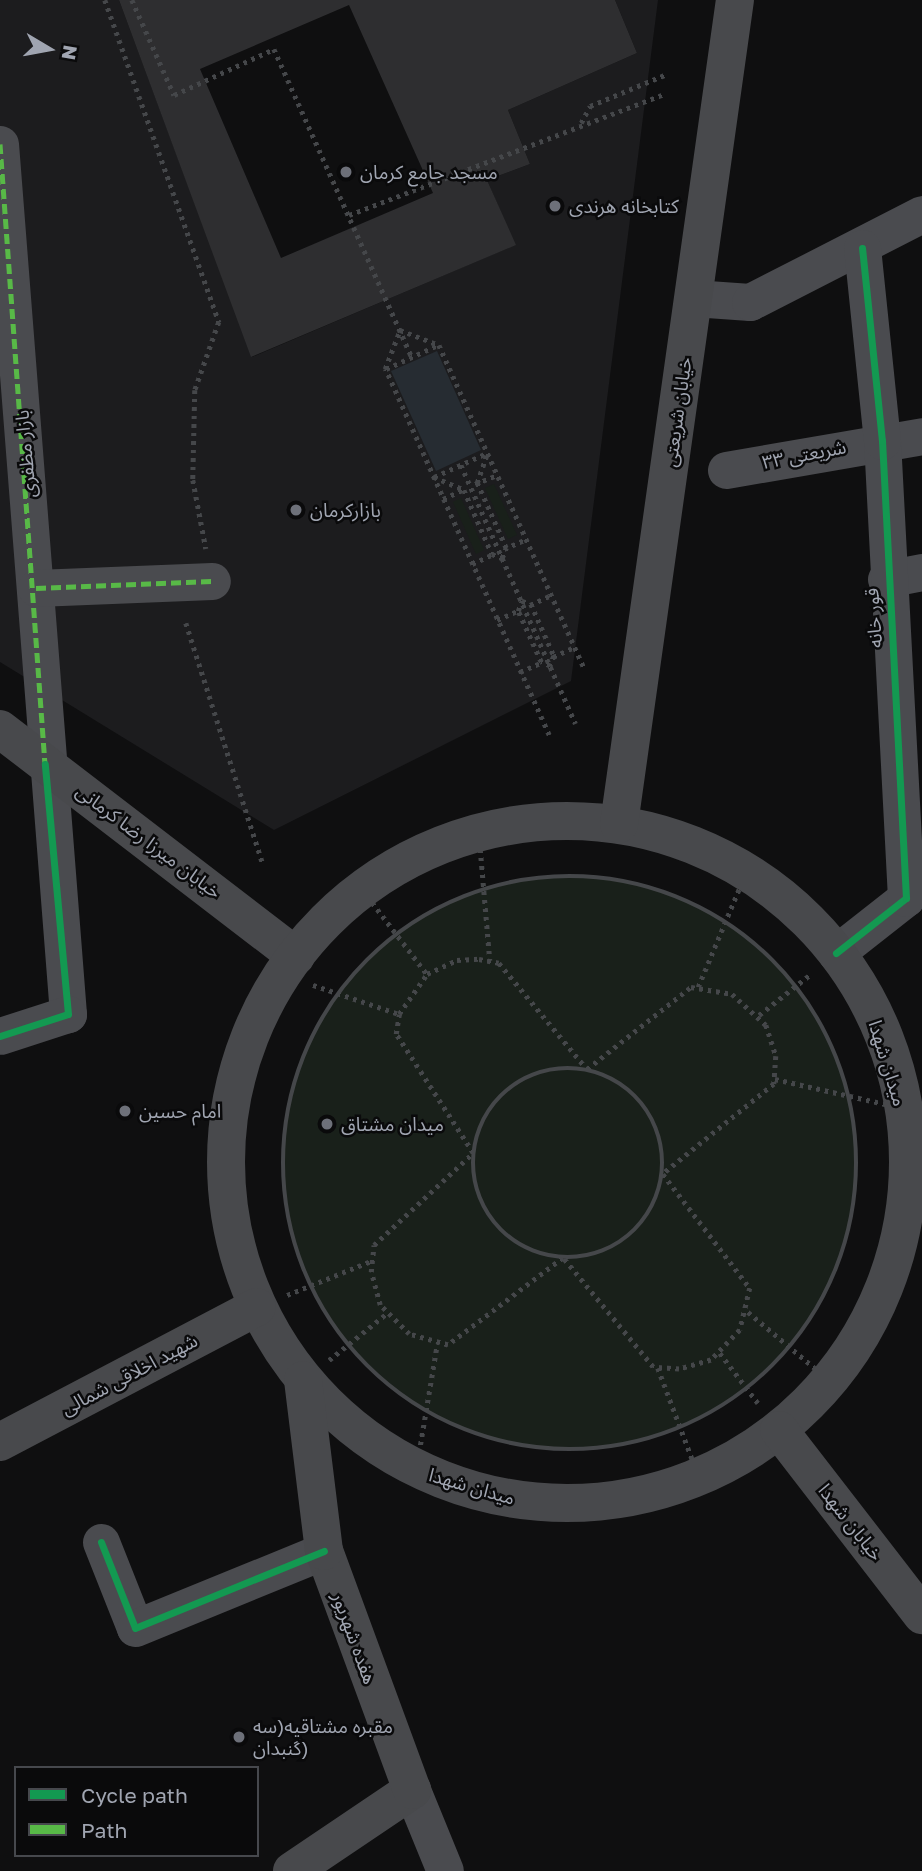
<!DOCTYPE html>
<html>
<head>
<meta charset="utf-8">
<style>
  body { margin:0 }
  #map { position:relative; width:922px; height:1871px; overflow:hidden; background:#0f0f10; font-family:"Golos Text","Noto Sans Arabic",sans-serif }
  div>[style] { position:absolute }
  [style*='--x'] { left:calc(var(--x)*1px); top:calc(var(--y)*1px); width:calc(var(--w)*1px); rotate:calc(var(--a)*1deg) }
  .built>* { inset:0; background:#1c1c1e }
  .green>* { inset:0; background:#19201a }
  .round { border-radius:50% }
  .water>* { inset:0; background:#262c32 }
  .building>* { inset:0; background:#2e2e30 }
  .path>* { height:4.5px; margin-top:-2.25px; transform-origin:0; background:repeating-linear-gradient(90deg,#45474a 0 3.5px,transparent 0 8.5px) }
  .path>.ring { margin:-2.25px; padding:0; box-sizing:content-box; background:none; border:4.5px solid #45474a; border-radius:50% }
  .lane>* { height:19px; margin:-9.5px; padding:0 9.5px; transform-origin:9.5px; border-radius:9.5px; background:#4a4b4f }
  .street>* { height:37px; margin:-18.5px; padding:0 18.5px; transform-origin:18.5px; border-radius:18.5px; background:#4a4b4f }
  .secondary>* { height:38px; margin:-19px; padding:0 19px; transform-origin:19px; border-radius:19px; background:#48494c }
  .secondary>.ring { margin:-19px; padding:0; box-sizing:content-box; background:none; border:38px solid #48494c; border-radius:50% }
  .quiet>* { height:5px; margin-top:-2.5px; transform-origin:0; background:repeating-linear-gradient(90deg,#58b947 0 10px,transparent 0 15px) }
  .cycleway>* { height:7px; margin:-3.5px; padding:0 3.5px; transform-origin:3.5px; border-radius:3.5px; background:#139951 }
  .dots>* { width:19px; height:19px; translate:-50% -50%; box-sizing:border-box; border:4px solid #0a0a0b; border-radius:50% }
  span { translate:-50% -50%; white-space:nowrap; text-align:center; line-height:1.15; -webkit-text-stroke:5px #0a0a0b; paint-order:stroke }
  .poi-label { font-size:19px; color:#a0a5b1 }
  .left { translate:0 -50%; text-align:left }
  .street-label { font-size:19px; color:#a0a5b1 }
  .legend { position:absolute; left:14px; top:1766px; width:245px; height:91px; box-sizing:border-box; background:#0a0a0b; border:2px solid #46484d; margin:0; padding:9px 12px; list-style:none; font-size:21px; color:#a0a5b1 }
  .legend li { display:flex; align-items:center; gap:14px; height:35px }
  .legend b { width:35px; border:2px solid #46484d }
  .north { position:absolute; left:14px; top:14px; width:70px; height:70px; -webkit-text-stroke:5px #0a0a0b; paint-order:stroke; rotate:100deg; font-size:19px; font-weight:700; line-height:28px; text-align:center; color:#a0a5b1 }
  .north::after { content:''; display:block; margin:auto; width:24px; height:32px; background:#a0a5b1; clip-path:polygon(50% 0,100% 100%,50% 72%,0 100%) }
</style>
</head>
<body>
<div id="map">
  <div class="built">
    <div style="clip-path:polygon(0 0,119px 0,252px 357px,515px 245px,487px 180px,530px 164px,508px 110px,637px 53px,615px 0,658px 0,571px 681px,274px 830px,0 662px)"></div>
  </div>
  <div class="green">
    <div style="clip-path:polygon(494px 484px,517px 535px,508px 539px,485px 488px)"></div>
    <div style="clip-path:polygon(461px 498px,484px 550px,476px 554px,453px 502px)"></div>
    <div class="round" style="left:283px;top:876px;width:574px;height:574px"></div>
  </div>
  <div class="water">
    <div style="clip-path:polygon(437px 351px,481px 450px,436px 471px,391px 371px)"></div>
  </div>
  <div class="building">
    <div style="clip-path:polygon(evenodd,119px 0,615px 0,637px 53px,508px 110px,530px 164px,487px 180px,516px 245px,251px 357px,119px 0,349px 5px,433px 193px,281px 258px,200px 69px,349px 5px)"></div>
  </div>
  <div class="path">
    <div style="--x:105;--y:0;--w:342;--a:70.5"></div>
    <div style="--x:219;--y:322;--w:72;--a:109.4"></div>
    <div style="--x:195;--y:390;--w:90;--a:91.3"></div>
    <div style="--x:193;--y:480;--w:70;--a:79.3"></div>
    <div style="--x:132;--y:0;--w:104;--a:66.1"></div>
    <div style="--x:174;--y:95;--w:110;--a:-24.7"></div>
    <div style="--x:274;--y:49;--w:338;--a:65.9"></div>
    <div style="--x:581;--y:123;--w:19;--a:-62"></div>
    <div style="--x:590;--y:106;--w:83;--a:-22.6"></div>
    <div style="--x:349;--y:215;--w:337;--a:-21"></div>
    <div style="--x:386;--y:369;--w:57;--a:-24.8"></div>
    <div style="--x:461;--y:465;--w:283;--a:66.1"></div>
    <div style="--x:434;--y:477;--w:33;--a:23"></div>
    <div style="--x:464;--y:490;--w:70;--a:66.4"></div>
    <div style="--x:492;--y:554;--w:11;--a:22"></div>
    <div style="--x:502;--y:558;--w:11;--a:-68"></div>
    <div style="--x:506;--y:548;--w:71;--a:-114"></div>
    <div style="--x:477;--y:483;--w:31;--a:-71"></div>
    <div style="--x:434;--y:477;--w:58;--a:-24.4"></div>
    <div style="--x:475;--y:484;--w:24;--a:-22"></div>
    <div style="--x:443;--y:499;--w:23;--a:-25"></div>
    <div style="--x:504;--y:549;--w:24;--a:-24"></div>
    <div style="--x:472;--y:564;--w:23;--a:-25"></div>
    <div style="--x:522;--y:601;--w:9;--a:18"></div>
    <div style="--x:531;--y:604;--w:57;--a:66.1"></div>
    <div style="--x:554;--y:656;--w:11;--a:112"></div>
    <div style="--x:550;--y:666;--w:10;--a:-156"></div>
    <div style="--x:541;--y:662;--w:56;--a:-114.3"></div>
    <div style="--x:518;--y:611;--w:11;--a:-68"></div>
    <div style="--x:530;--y:605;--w:23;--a:-25"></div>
    <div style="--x:497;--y:620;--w:24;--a:-24"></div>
    <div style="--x:186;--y:623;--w:253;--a:72.3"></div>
    <div style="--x:553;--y:657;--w:23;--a:-25"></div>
    <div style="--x:520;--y:672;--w:24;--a:-24"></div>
    <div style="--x:549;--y:735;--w:401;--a:-114.1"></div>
    <div style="--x:385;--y:369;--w:42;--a:-69"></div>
    <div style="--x:400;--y:330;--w:42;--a:21"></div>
    <div style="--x:439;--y:345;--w:354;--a:65.8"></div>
    <div style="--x:479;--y:832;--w:129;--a:85.1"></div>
    <div class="ring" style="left:283px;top:876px;width:569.5px;height:569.5px"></div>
    <div style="--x:362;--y:889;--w:107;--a:52.6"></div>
    <div style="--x:479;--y:959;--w:20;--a:11"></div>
    <div style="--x:499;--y:963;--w:138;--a:50.3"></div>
    <div style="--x:587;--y:1069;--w:132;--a:-38.3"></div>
    <div style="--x:691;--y:987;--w:42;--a:9.7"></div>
    <div style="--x:732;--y:994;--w:46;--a:42.4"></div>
    <div style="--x:766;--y:1025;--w:33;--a:72"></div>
    <div style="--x:776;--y:1056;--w:28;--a:94"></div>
    <div style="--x:774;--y:1084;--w:143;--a:141"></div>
    <div style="--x:663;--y:1174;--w:143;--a:52.7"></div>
    <div style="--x:750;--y:1288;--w:43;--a:103.4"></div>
    <div style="--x:740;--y:1330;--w:42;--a:134"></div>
    <div style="--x:711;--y:1360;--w:33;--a:164"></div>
    <div style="--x:679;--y:1369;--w:26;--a:-176"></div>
    <div style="--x:653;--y:1367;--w:141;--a:-129.5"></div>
    <div style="--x:563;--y:1258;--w:144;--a:142.9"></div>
    <div style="--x:448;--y:1345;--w:41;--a:-164.2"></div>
    <div style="--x:409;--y:1334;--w:41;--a:-135"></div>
    <div style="--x:380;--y:1305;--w:34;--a:-105"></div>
    <div style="--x:371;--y:1272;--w:27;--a:-84"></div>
    <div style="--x:374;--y:1245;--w:135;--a:-42.9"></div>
    <div style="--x:473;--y:1153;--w:142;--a:-122.9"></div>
    <div style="--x:396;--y:1034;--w:20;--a:-81"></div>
    <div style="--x:399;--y:1014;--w:49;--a:-55"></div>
    <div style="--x:427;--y:974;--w:33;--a:-25"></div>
    <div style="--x:457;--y:960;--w:22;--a:-3"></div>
    <div style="--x:313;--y:985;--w:91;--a:18.6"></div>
    <div style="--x:698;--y:987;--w:125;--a:-67.3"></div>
    <div style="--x:759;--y:1015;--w:66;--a:-38.3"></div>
    <div class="ring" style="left:473px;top:1068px;width:185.5px;height:185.5px"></div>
    <div style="--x:775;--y:1079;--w:131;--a:12.8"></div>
    <div style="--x:287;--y:1295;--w:91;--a:-22"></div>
    <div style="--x:748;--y:1312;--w:106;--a:40"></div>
    <div style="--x:720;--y:1353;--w:63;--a:52.8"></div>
    <div style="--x:329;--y:1360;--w:73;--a:-38.9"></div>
    <div style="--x:658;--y:1368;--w:116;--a:69.4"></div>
    <div style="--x:416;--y:1470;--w:128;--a:-80.5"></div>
  </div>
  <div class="lane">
    <div style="--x:907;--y:1167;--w:15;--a:8"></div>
  </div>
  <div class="street">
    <div style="--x:0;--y:144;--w:873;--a:85.53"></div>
    <div style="--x:68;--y:1014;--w:71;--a:162.1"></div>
    <div style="--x:693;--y:298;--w:57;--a:4"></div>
    <div style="--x:750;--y:302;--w:193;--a:-27.1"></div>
    <div style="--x:726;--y:470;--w:199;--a:-9.8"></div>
    <div style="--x:886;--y:579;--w:37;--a:-11"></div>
    <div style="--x:36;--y:588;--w:176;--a:-2.3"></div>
    <div style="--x:836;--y:953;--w:89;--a:-38.2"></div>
    <div style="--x:906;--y:898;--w:458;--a:-93"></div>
    <div style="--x:882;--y:441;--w:194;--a:-95.9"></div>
    <div style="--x:101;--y:1542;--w:92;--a:68.4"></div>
    <div style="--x:135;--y:1628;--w:204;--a:-22.2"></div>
    <div style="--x:412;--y:1790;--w:87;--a:67.8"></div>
  </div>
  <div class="secondary">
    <div style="--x:0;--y:729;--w:373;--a:37.5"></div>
    <div class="ring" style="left:226px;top:821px;width:644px;height:644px"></div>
    <div style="--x:619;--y:824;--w:832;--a:-81.99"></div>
    <div style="--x:779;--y:1430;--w:234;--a:52.3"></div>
    <div style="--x:0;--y:1442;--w:290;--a:-27.7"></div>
    <div style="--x:292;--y:1871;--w:145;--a:-34"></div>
    <div style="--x:412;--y:1790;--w:255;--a:-110.2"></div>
    <div style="--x:324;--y:1551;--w:172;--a:-97"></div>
  </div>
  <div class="quiet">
    <div style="--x:0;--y:144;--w:622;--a:85.85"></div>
    <div style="--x:36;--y:588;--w:176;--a:-2.3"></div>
  </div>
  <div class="cycleway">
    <div style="--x:836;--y:953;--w:89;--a:-38.2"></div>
    <div style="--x:906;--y:898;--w:458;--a:-93"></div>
    <div style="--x:882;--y:441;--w:194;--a:-95.9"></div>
    <div style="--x:0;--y:1036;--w:71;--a:-17.9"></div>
    <div style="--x:68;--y:1014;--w:251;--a:-95.3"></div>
    <div style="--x:101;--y:1542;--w:92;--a:68.4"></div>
    <div style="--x:135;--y:1628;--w:204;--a:-22.2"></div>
  </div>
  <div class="dots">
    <div style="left:346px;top:172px;background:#6d7079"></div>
    <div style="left:555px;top:206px;background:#6d7079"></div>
    <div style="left:296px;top:510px;background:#6d7079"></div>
    <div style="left:125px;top:1111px;background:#6d7079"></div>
    <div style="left:327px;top:1124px;background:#6d7079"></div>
    <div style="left:239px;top:1737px;background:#6d7079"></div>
  </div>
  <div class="poi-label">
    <span class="left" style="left:360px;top:172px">مسجد جامع کرمان</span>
    <span class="left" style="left:569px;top:206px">کتابخانه هرندی</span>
    <span class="left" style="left:310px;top:510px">بازارکرمان</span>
    <span class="left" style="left:139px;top:1111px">امام حسین</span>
    <span class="left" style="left:341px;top:1124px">ميدان مشتاق</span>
    <span class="left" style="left:253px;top:1737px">مقبره مشتاقیه(سه<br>گنبدان)</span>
  </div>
  <div class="street-label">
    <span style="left:677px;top:412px;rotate:-82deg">خیابان شریعتی</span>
    <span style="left:25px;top:454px;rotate:-95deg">بازار مظفری</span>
    <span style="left:804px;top:454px;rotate:-11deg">شریعتی ۳۳</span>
    <span style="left:873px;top:618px;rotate:-94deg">قور خانه</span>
    <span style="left:149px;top:841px;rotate:37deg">خیابان میرزا رضا کرمانی</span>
    <span style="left:888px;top:1063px;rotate:73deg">میدان شهدا</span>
    <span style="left:129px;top:1374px;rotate:-28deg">شهید اخلاقی شمالی</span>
    <span style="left:472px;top:1486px;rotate:16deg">میدان شهدا</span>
    <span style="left:851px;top:1522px;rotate:52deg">خیابان شهدا</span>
    <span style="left:355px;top:1638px;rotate:70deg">هفده شهریور</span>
  </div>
  <ul class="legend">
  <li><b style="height:9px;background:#139951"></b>Cycle path</li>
  <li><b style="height:9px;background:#58b947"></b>Path</li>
  </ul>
  <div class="north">N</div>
</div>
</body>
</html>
